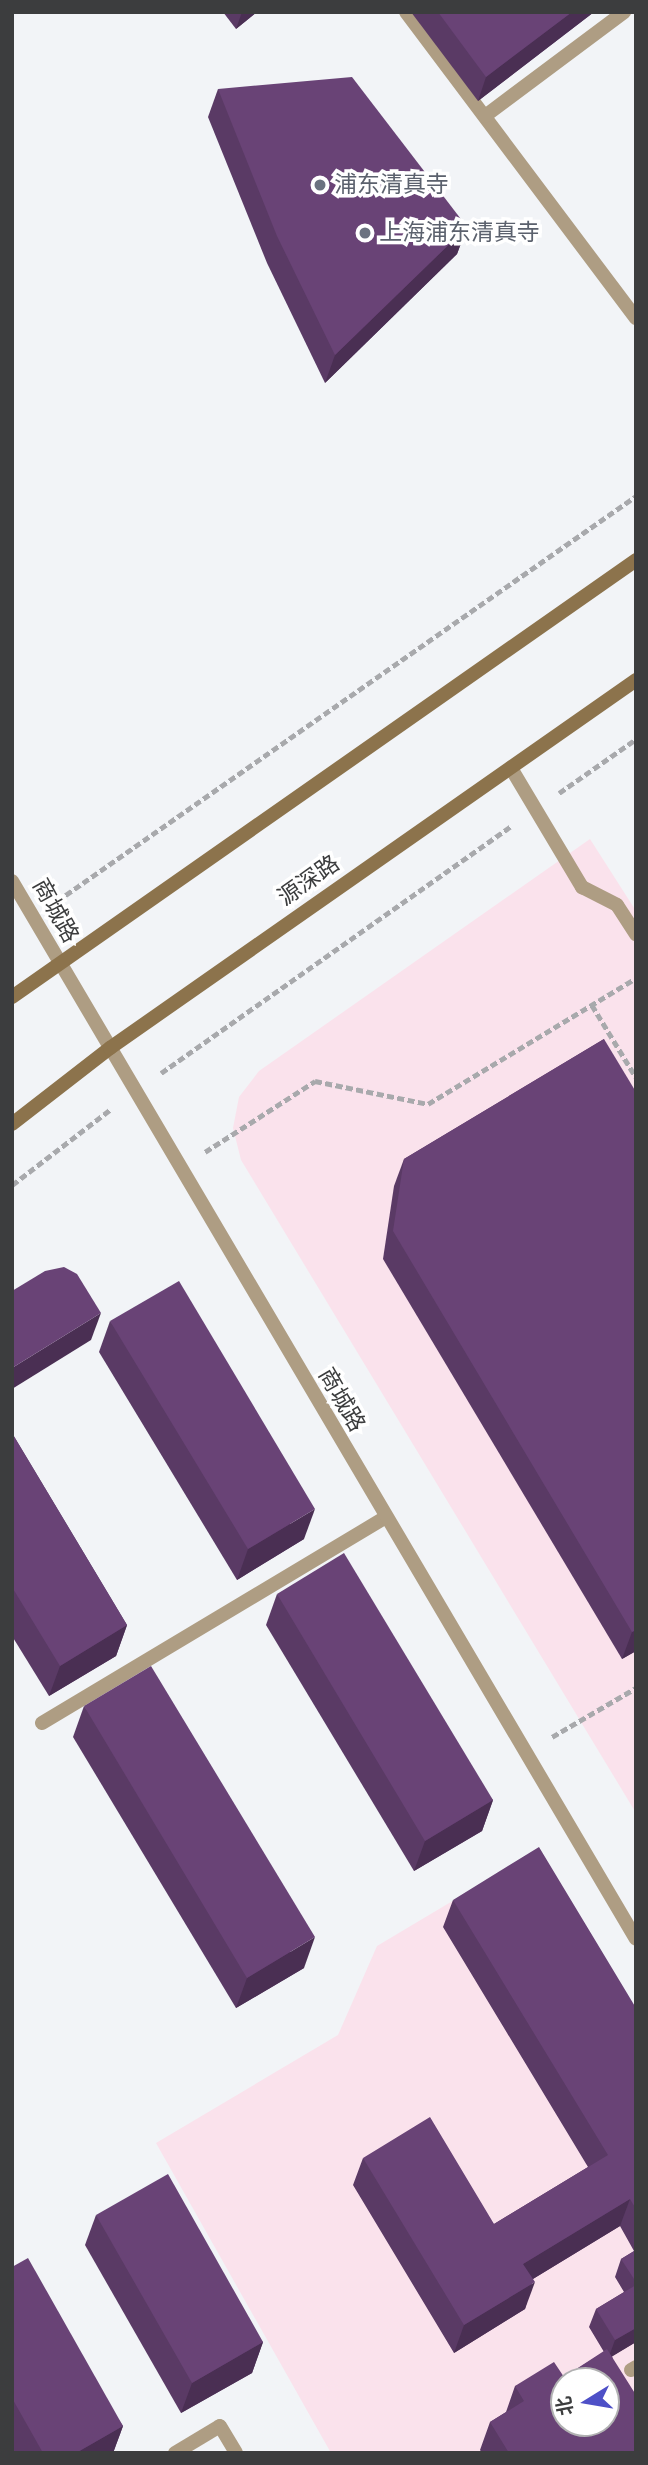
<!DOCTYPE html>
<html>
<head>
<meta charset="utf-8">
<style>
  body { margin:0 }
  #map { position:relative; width:648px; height:2465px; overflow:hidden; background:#f2f4f7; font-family:"Sofia Sans Condensed","Noto Sans SC",sans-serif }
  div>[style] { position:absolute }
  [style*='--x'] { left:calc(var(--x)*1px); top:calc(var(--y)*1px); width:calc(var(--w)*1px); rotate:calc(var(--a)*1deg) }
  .commercial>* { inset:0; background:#fae2ec }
  .path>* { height:4.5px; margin-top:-2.25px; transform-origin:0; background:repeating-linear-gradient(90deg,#a8a9ac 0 7px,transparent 0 10.5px) }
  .service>* { height:14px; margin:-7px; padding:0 7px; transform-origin:7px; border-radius:7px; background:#ae9d83 }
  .minor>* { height:14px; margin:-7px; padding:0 7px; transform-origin:7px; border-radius:7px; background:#ae9d83 }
  .tertiary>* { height:14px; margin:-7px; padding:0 7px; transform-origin:7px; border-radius:7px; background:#ae9d83 }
  .secondary>* { height:14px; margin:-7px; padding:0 7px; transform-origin:7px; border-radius:7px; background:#8c734c }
  .wall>* { inset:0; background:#5a3a65 }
  .shaded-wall>* { inset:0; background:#4a2f53 }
  .building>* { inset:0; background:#694376 }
  .dots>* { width:19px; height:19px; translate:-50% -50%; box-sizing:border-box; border:4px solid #fff; border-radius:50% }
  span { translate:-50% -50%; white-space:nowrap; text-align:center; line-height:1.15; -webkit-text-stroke:7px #fff; paint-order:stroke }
  .worship-label { font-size:23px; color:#5b616d }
  .left { translate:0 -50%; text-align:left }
  .street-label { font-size:23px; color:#3c3d3e }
  .frame { position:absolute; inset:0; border:14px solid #3c3d3e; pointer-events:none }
  .north { position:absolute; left:550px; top:2367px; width:70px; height:70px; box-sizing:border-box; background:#fff; border:2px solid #b1b1b2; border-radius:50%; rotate:259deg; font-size:19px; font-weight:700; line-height:28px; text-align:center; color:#3c3d3e }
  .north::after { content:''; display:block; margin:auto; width:24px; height:32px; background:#4e50c7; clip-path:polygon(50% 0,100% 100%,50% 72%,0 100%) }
</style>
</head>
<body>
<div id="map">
  <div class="commercial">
    <div style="clip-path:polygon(590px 839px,636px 911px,636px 1813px,241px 1160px,233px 1128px,239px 1097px,259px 1071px)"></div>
    <div style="clip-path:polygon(evenodd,528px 1856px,636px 2036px,636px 2453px,331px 2453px,156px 2143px,338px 2035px,377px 1946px,528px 1856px,564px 2381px,606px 2381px,606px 2423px,564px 2423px,564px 2381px)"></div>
  </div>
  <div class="path">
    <div style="--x:559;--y:793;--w:94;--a:-35"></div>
    <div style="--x:57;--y:901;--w:707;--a:-34.97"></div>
    <div style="--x:592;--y:1005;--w:84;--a:58.6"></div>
    <div style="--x:161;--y:1073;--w:428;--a:-35.2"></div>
    <div style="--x:205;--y:1152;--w:131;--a:-32.8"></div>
    <div style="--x:315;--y:1081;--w:115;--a:11.5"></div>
    <div style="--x:428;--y:1104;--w:243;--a:-31.2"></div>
    <div style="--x:12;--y:1185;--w:125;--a:-37.5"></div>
    <div style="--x:552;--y:1737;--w:97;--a:-30.3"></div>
  </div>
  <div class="service">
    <div style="--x:511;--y:768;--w:139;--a:59.2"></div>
    <div style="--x:582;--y:887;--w:39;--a:27"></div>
    <div style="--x:617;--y:905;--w:35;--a:57"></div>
    <div style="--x:42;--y:1723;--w:399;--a:-30.9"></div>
    <div style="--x:631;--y:2370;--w:6;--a:-31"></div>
    <div style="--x:175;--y:2453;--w:52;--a:-31"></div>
    <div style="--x:220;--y:2426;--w:31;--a:59"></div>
  </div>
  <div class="minor">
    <div style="--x:406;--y:12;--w:383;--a:53.1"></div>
    <div style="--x:485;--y:116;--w:174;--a:-36.8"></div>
  </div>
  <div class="tertiary">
    <div style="--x:12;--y:881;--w:1228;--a:59.47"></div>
  </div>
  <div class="secondary">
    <div style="--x:12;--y:997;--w:762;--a:-35"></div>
    <div style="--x:12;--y:1124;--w:124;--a:-37.8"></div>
    <div style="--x:110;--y:1048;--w:642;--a:-34.98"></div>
  </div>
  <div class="wall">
    <div style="clip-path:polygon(223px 12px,257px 12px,236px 29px)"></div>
    <div style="clip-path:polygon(411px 12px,594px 12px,478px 101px)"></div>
    <div style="clip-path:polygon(218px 89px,467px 227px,457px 254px,325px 383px,267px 263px,208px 117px)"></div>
    <div style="clip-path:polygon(604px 1039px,636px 1651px,622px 1659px,383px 1259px,394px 1186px,404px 1159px)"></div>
    <div style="clip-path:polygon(110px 1321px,304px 1539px,237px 1580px,99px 1352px)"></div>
    <div style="clip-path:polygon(12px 1433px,127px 1625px,116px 1656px,49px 1696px,12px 1636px)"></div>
    <div style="clip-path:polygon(277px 1594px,493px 1800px,482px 1831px,414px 1871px,266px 1625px)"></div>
    <div style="clip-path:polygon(84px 1706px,304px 1968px,236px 2008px,73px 1737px)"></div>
    <div style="clip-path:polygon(453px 1900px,636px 2008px,636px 2342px,612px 2356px,636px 2453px,482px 2453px,480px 2450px,490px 2422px,506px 2412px,515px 2386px,564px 2377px,604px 2352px,589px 2327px,596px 2309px,624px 2292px,615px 2277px,621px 2259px,634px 2251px,620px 2226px,533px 2279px,525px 2309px,454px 2353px,353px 2185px,363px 2158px,494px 2224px,588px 2167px,443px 1927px)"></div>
    <div style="clip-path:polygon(96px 2215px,263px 2342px,252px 2373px,181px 2413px,85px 2245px)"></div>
    <div style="clip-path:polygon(12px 2267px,123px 2426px,113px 2453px,15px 2453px,12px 2448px)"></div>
  </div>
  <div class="shaded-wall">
    <div style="clip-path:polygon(242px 12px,257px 12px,236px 29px)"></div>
    <div style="clip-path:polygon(572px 12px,594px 12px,478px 101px,486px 77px)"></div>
    <div style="clip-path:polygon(467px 227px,457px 254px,325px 383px,335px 355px)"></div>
    <div style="clip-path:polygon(101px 1313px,91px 1340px,12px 1389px,12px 1368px)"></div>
    <div style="clip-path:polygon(315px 1509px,304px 1539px,237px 1580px,248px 1549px)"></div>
    <div style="clip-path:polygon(127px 1625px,116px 1656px,49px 1696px,60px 1666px)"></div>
    <div style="clip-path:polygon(636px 1630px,636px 1651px,622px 1659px,632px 1632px)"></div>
    <div style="clip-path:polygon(493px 1800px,482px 1831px,414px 1871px,425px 1841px)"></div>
    <div style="clip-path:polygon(315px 1937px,304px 1968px,236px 2008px,247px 1978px)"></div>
    <div style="clip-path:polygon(630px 2199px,620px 2226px,513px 2291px,523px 2264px)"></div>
    <div style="clip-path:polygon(535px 2282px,525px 2309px,454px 2353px,464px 2325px)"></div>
    <div style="clip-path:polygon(636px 2328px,636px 2342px,608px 2359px,615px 2340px)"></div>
    <div style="clip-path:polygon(263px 2342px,252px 2373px,181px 2413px,192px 2383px)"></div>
    <div style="clip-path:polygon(123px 2426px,113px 2453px,76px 2453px)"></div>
  </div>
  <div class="building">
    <div style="clip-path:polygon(438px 12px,572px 12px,486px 77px)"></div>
    <div style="clip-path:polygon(352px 77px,467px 227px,335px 355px,277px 236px,218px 89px)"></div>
    <div style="clip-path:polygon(604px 1039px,636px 1092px,636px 1630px,632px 1632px,393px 1231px,404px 1159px)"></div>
    <div style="clip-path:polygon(64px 1267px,77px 1274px,101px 1313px,12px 1368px,12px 1291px,45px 1271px)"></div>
    <div style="clip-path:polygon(179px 1281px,315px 1509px,248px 1549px,110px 1321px)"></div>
    <div style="clip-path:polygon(12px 1433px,127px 1625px,60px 1666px,12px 1587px)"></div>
    <div style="clip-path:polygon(344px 1553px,493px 1800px,425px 1841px,277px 1594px)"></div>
    <div style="clip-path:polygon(151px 1666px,315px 1937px,247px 1978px,84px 1706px)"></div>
    <div style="clip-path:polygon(539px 1847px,636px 2008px,636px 2209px,630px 2199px,523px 2264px,535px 2282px,464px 2325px,363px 2158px,430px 2117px,494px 2224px,608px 2155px,453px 1900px)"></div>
    <div style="clip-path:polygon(168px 2174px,263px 2342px,192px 2383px,96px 2215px)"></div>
    <div style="clip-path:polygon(636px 2250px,636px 2282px,621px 2259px)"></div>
    <div style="clip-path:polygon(28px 2258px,123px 2426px,76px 2453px,43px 2453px,12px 2398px,12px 2267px)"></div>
    <div style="clip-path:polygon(636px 2285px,636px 2328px,615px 2340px,596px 2309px)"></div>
    <div style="clip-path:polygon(evenodd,607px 2349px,636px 2395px,636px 2453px,509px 2453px,490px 2422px,524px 2401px,515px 2386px,554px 2362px,564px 2377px,607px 2349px,564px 2381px,606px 2381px,606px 2423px,564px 2423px,564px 2381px)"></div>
  </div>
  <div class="dots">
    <div style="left:320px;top:185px;background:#6b7280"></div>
    <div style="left:365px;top:233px;background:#6b7280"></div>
  </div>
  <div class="worship-label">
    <span class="left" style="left:334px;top:185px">浦东清真寺</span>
    <span class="left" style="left:379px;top:233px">上海浦东清真寺</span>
  </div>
  <div class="street-label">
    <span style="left:309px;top:881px;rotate:-35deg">源深路</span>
    <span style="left:55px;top:911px;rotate:61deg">商城路</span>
    <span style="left:341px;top:1400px;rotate:60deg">商城路</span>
  </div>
  <div class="frame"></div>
  <div class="north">北</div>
</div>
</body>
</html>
